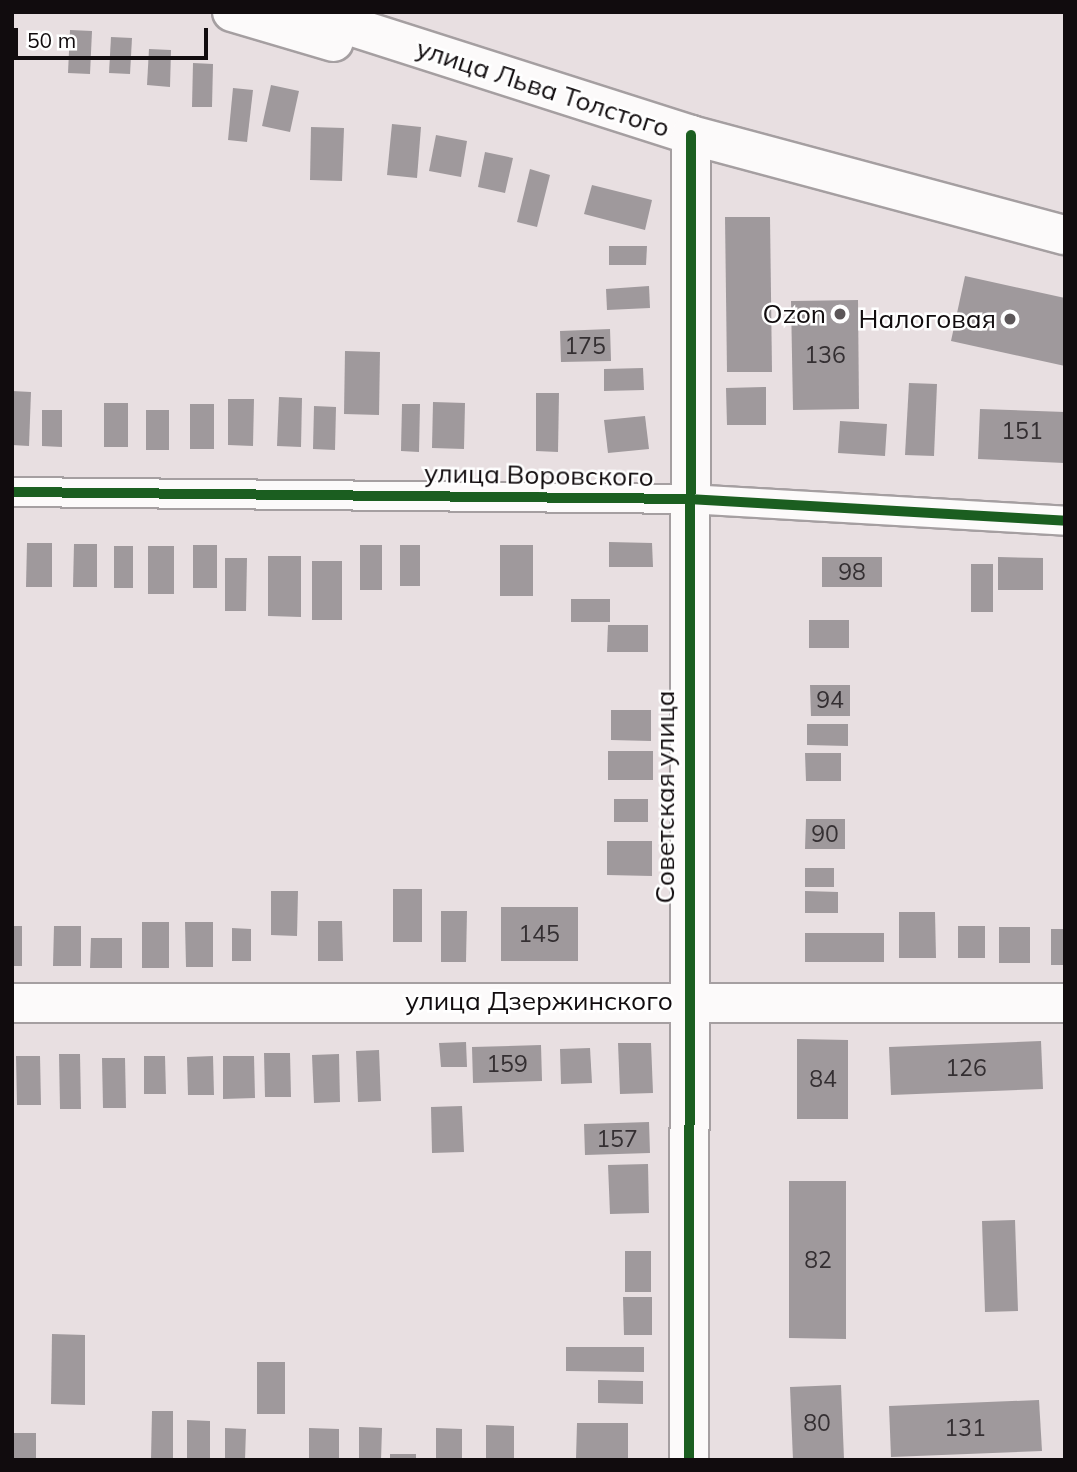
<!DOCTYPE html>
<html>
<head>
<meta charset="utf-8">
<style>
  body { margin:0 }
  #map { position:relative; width:1077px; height:1472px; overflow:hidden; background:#e8dfe1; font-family:Mulish,sans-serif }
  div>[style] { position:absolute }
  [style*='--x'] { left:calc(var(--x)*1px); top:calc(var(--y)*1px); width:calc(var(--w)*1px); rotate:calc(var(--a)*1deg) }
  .building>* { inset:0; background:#9f999c }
  .roads { filter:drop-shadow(2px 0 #a59fa1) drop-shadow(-2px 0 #a59fa1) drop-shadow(0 2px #a59fa1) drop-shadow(0 -2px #a59fa1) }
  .street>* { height:28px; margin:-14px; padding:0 14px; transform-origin:14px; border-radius:14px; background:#fcfafa }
  .secondary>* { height:38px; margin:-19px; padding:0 19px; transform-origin:19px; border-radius:19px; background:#fcfafa }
  .cycleway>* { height:10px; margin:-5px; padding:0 5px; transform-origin:5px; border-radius:5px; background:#1b5e20 }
  .dots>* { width:19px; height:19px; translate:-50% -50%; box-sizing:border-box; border:4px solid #fff; border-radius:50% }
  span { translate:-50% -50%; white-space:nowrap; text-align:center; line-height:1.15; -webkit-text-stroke:5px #fff; paint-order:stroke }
  .number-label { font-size:23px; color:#342f32 }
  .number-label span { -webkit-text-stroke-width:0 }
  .street-label { font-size:26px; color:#110c0e }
  .poi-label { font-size:26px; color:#110c0e }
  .right { translate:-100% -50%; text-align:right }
  .frame { position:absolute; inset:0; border:14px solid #110c0e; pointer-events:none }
  .scale { position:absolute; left:14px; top:28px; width:194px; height:32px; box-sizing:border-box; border:4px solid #110c0e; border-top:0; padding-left:9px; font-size:21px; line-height:24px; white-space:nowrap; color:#110c0e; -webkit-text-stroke:5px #fff; paint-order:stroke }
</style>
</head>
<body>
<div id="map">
  <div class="building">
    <div style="clip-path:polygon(70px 30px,92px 31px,90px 74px,68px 73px)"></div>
    <div style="clip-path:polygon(111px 37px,132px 38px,130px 74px,109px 73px)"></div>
    <div style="clip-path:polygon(149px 49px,171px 50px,170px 87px,147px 85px)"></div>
    <div style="clip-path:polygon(193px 63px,213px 64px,212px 107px,192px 107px)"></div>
    <div style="clip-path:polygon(271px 85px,299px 91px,290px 132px,262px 126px)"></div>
    <div style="clip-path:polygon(233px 88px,253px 90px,247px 142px,228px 140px)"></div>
    <div style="clip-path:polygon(392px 124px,421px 127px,417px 178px,387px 175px)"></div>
    <div style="clip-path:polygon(311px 127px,344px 128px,342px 181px,310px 180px)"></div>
    <div style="clip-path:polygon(436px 135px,467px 141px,461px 177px,429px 171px)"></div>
    <div style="clip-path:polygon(485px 152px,513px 158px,505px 193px,478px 187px)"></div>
    <div style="clip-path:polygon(530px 169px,550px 175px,537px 227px,517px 222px)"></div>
    <div style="clip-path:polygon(592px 185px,652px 200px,645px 230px,584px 214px)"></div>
    <div style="clip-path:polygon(725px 217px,770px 217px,772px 372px,727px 372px)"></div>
    <div style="clip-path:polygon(609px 246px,647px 246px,646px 265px,609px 265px)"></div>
    <div style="clip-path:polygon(965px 276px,1065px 298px,1065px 366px,951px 341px)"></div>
    <div style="clip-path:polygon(649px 286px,650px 308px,607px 310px,606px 289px)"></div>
    <div style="clip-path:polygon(858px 300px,859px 409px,793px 410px,791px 301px)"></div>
    <div style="clip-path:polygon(610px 329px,611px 361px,561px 362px,560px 331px)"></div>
    <div style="clip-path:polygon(345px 351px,380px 352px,379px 415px,344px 414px)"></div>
    <div style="clip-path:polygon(643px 368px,644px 390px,604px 391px,604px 369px)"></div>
    <div style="clip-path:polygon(909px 383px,937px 384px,934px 456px,905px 455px)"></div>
    <div style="clip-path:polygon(766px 387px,766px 425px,727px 425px,726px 388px)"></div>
    <div style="clip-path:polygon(12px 391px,31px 392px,29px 446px,12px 445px)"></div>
    <div style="clip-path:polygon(536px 393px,559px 393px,558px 452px,536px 451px)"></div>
    <div style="clip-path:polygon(279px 397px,302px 398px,301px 447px,277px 446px)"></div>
    <div style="clip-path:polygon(228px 399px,254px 399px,253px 446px,228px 445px)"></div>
    <div style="clip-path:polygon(433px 402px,465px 403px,464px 449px,432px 448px)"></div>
    <div style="clip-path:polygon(104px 403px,128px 403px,128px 447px,104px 447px)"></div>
    <div style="clip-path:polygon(190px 404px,214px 404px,214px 449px,190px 449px)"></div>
    <div style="clip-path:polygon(402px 404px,420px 404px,419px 452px,401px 451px)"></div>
    <div style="clip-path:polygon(314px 406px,336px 407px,335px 450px,313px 449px)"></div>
    <div style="clip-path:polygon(980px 409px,1065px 412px,1064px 463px,978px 459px)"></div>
    <div style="clip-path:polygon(42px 410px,62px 410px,62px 447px,42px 446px)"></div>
    <div style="clip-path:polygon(146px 410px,169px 410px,169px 450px,146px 450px)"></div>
    <div style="clip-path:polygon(645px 416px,649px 449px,608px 453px,604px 420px)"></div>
    <div style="clip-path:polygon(840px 421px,887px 424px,885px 456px,838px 453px)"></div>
    <div style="clip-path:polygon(609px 542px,652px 543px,653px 567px,609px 567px)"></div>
    <div style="clip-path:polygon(27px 543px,52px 543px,52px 587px,26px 587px)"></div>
    <div style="clip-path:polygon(74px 544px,97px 544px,97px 587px,73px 587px)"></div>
    <div style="clip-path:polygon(193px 545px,217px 545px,217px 588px,193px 588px)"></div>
    <div style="clip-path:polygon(360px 545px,382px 545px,382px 590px,360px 590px)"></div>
    <div style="clip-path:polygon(400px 545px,420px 545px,420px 586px,400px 586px)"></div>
    <div style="clip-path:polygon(500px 545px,533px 545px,533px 596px,500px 596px)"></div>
    <div style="clip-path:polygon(114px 546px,133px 546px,133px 588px,114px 588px)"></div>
    <div style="clip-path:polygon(148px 546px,174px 546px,174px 594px,148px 594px)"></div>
    <div style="clip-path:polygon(268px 556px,301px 556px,301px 617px,268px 616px)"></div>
    <div style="clip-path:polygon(822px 557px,882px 557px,882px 587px,822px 587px)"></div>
    <div style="clip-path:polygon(998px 557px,1043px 558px,1043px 590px,998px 590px)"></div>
    <div style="clip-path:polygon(225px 558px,247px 558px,246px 611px,225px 611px)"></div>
    <div style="clip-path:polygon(312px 561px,342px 561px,342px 620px,312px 620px)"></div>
    <div style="clip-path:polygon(971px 564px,993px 564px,993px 612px,971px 612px)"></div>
    <div style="clip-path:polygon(571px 599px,610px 599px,610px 622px,571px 622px)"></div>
    <div style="clip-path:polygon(809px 620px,849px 620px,849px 648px,809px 648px)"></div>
    <div style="clip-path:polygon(608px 625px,648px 625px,648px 652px,607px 652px)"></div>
    <div style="clip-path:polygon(810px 685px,850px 685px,850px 716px,811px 716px)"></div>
    <div style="clip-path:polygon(611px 710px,651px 710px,651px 741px,611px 740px)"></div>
    <div style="clip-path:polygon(807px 724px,848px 724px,848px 746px,807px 745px)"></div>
    <div style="clip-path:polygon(608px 751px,653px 751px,653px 780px,608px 780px)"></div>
    <div style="clip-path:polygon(805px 753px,841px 753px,841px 781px,806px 781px)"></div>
    <div style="clip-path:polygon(614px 799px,648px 799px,648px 822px,614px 822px)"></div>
    <div style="clip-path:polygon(806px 819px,845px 819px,845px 849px,805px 849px)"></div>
    <div style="clip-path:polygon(607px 841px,652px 841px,652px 876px,607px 875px)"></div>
    <div style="clip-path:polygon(805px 868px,834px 868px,834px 887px,805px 887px)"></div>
    <div style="clip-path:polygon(393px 889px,422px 889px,422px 942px,393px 942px)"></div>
    <div style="clip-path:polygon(271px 891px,298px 891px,297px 936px,271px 935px)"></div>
    <div style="clip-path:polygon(805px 891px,838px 892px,838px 913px,805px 913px)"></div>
    <div style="clip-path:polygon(501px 907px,578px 907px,578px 961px,501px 961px)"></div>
    <div style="clip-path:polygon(441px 911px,467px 911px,466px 962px,441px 962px)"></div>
    <div style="clip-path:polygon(899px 912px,935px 912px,936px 958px,899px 958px)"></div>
    <div style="clip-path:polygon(318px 921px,342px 921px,343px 961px,318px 961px)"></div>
    <div style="clip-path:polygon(142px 922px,169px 922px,169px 968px,142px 968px)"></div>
    <div style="clip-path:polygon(185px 922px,213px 922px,213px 967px,186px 967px)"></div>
    <div style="clip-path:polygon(12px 926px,22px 926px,22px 966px,12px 966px)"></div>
    <div style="clip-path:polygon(54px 926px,81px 926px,81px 966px,53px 966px)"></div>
    <div style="clip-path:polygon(958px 926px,985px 926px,985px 958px,958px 958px)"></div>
    <div style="clip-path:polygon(999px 927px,1030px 927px,1030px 963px,999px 963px)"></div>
    <div style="clip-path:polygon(232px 928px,251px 929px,251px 961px,232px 961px)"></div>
    <div style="clip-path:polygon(1051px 929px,1065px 929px,1065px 965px,1051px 965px)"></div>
    <div style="clip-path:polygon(805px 933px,884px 933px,884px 962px,805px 962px)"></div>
    <div style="clip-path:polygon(91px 938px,122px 938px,122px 968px,90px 968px)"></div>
    <div style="clip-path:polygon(797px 1039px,848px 1040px,848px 1119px,797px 1119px)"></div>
    <div style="clip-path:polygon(1041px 1041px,1043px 1089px,891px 1095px,889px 1047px)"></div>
    <div style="clip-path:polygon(466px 1042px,467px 1067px,441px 1067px,439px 1043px)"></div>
    <div style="clip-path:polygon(618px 1043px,651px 1043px,653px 1093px,620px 1094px)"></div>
    <div style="clip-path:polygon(541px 1045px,542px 1081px,473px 1083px,472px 1047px)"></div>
    <div style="clip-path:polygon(590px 1048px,592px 1083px,561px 1084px,560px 1049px)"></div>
    <div style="clip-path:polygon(379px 1050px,381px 1101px,358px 1102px,356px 1051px)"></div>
    <div style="clip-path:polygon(264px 1053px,290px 1053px,291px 1097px,265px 1097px)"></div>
    <div style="clip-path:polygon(59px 1054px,80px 1054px,81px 1109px,60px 1109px)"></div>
    <div style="clip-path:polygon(339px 1054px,340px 1102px,314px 1103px,312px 1055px)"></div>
    <div style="clip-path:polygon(16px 1056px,40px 1056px,41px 1105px,17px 1105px)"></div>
    <div style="clip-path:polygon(144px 1056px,165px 1056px,166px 1094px,144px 1094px)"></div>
    <div style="clip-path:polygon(213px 1056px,214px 1095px,188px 1095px,187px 1057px)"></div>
    <div style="clip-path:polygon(223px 1056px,254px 1056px,255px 1098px,223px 1099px)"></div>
    <div style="clip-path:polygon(102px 1058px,125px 1058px,126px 1108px,103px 1108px)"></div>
    <div style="clip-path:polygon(462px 1106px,464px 1152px,432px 1153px,431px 1107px)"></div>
    <div style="clip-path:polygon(649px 1122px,650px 1153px,585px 1155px,584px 1124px)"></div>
    <div style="clip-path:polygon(648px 1164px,649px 1213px,610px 1214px,608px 1165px)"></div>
    <div style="clip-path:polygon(789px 1181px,846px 1181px,846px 1339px,789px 1338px)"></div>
    <div style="clip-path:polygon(1015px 1220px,1018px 1311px,985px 1312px,982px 1221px)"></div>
    <div style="clip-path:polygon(625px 1251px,651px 1251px,651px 1292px,625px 1292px)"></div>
    <div style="clip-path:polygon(623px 1297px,652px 1297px,652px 1335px,624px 1335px)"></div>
    <div style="clip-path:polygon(52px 1334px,85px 1335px,85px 1405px,51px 1404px)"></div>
    <div style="clip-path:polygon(566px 1347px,644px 1347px,644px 1372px,566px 1371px)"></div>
    <div style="clip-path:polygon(257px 1362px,285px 1362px,285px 1414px,257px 1414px)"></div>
    <div style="clip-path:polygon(598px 1380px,643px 1381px,643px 1404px,598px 1403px)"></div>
    <div style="clip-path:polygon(841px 1385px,844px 1459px,793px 1460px,790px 1387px)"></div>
    <div style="clip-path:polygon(1039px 1400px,1042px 1451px,891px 1457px,889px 1406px)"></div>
    <div style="clip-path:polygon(152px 1411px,173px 1411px,173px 1460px,151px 1460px)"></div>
    <div style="clip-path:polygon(187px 1420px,210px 1421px,210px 1460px,187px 1460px)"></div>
    <div style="clip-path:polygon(577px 1423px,628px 1423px,628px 1459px,576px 1459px)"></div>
    <div style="clip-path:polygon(486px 1425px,514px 1426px,514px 1460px,486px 1460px)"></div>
    <div style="clip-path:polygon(359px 1427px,382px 1428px,381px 1460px,359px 1460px)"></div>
    <div style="clip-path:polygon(225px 1428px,246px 1429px,245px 1460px,225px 1460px)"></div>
    <div style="clip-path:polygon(309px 1428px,339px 1429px,339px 1460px,309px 1460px)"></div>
    <div style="clip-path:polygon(436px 1428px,462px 1429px,462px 1460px,436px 1460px)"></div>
    <div style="clip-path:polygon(12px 1433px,36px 1433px,36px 1460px,12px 1460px)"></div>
    <div style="clip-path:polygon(390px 1454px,416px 1454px,416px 1460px,390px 1460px)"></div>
  </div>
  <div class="roads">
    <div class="street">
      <div style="--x:12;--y:492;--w:677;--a:0.59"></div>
      <div style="--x:689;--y:499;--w:377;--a:3.3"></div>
    </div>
    <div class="secondary">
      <div style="--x:232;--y:12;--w:106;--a:16.4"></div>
      <div style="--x:306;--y:12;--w:404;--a:17.7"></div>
      <div style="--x:691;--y:135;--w:387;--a:15"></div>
      <div style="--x:12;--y:1003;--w:1053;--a:0"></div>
      <div style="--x:689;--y:1460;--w:1325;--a:-89.91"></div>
    </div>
  </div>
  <div class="cycleway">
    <div style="--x:12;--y:492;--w:677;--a:0.59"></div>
    <div style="--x:689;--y:499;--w:377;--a:3.3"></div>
    <div style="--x:689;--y:1460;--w:1325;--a:-89.91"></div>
  </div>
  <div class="dots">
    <div style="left:840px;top:314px;background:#5c5658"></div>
    <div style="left:1010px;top:319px;background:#5c5658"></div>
  </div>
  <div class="number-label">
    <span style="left:585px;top:346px">175</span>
    <span style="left:825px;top:355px">136</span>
    <span style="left:1022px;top:431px">151</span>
    <span style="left:852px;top:572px">98</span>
    <span style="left:830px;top:700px">94</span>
    <span style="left:825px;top:834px">90</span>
    <span style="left:539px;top:934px">145</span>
    <span style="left:507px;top:1064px">159</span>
    <span style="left:966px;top:1068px">126</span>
    <span style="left:823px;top:1079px">84</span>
    <span style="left:617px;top:1139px">157</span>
    <span style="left:818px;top:1260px">82</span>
    <span style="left:817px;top:1423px">80</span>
    <span style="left:965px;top:1428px">131</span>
  </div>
  <div class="street-label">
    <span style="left:543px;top:88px;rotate:18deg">улица Льва Толстого</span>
    <span style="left:539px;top:475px;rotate:1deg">улица Воровского</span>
    <span style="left:665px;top:797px;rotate:-90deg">Советская улица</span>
    <span style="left:539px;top:1001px">улица Дзержинского</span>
  </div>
  <div class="poi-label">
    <span class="right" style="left:826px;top:314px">Ozon</span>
    <span class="right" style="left:996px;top:319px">Налоговая</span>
  </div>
  <div class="frame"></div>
  <div class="scale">50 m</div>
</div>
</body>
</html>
